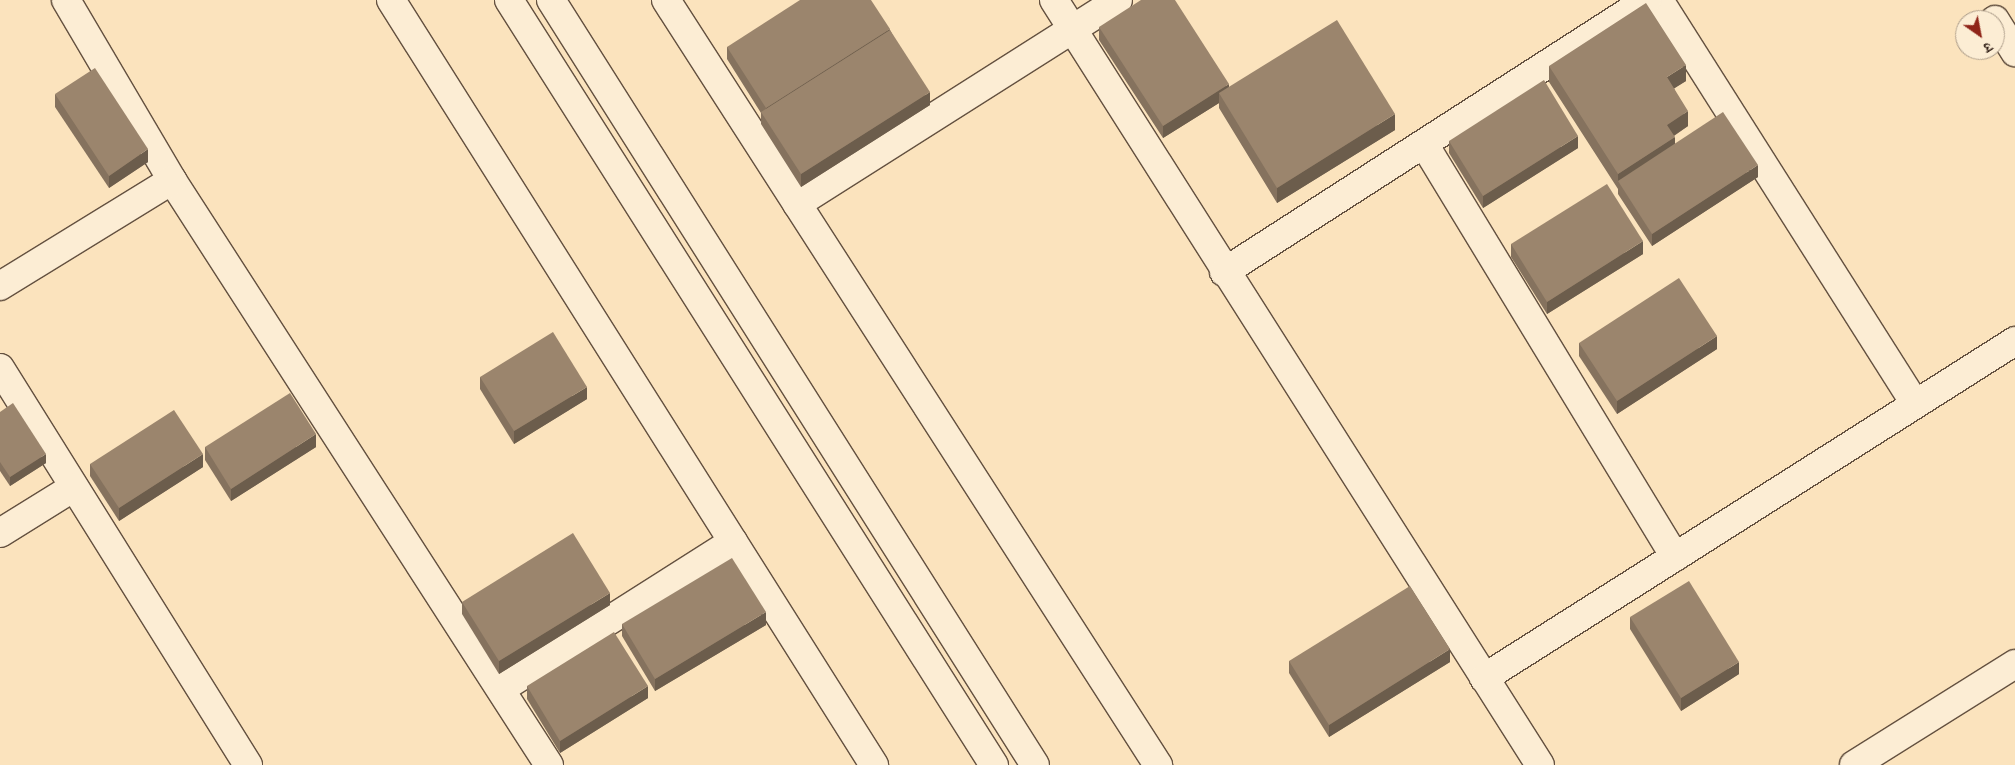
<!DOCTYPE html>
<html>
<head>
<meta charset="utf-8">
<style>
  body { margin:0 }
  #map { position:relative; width:2015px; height:765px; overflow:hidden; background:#fbe3bd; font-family:"IM FELL Great Primer","Noto Serif Devanagari",serif }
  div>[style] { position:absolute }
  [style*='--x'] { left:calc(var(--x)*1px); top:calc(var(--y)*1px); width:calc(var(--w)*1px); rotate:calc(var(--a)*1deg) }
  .roads { filter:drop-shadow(1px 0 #645140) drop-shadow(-1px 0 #645140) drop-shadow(0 1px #645140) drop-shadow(0 -1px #645140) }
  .street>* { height:28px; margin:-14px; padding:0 14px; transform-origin:14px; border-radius:14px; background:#fcedd4 }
  .secondary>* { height:28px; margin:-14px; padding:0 14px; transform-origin:14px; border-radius:14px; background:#fcedd4 }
  .wall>* { inset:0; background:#85725e }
  .shaded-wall>* { inset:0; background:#6c5d4c }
  .building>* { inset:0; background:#9b856d }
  span { translate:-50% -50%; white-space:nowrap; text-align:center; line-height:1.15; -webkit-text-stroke:4px #fcedd4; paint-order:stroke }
  .north { position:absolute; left:1955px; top:10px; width:50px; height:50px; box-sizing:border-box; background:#fcedd4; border:1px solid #ab9b88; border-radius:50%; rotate:147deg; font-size:14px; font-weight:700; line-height:20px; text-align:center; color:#322017 }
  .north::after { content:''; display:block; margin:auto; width:18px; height:22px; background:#8f2418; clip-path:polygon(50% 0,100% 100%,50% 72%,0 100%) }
</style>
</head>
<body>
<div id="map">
  <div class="roads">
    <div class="street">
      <div style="--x:66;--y:0;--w:209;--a:59.5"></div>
      <div style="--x:172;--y:180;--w:696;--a:57.2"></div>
      <div style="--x:391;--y:0;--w:905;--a:57.73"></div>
      <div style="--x:666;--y:0;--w:910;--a:57.25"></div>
      <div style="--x:1054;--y:0;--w:906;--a:57.57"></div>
      <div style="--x:1659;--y:0;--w:478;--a:57.6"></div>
      <div style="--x:1995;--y:20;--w:38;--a:58"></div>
      <div style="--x:1424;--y:144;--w:483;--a:58.7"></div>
      <div style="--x:797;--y:204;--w:380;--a:-32.4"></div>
      <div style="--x:1224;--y:272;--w:503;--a:-32.74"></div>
      <div style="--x:0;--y:286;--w:202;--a:-31.6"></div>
      <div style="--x:0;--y:368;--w:468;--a:58"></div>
      <div style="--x:0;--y:533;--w:87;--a:-31.9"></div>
      <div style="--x:1484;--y:678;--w:629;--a:-32.4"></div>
      <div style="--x:501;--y:689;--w:275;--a:-32.4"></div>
      <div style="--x:1854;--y:765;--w:190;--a:-32.1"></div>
    </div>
    <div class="secondary">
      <div style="--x:509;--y:0;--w:906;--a:57.63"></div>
      <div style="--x:551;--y:0;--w:905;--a:57.68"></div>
    </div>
  </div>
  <div class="wall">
    <div style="clip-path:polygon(1099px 27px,1229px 87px,1395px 130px,1277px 203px,1219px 108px,1219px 103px,1163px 138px,1099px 40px)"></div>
    <div style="clip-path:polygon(890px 30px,930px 105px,801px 187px,761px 124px,761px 113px,727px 59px,727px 47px)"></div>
    <div style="clip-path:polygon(1549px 66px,1686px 81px,1674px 88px,1688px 126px,1674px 136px,1675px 144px,1758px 177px,1652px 246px,1618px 194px,1618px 189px,1549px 82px)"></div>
    <div style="clip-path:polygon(55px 94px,148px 162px,109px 188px,55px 107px)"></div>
    <div style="clip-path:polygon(1449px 141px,1578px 148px,1483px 208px,1449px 153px)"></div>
    <div style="clip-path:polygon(1511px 244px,1643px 254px,1547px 314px,1511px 257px)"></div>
    <div style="clip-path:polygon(1579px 343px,1717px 349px,1617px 414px,1579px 356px)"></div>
    <div style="clip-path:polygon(480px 377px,587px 399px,514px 444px,480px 389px)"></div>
    <div style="clip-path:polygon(0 412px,46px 463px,10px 486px,0 471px)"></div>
    <div style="clip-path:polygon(205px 447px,316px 447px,231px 501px,205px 460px)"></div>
    <div style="clip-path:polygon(90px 464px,203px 467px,119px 521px,90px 476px)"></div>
    <div style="clip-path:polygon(462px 602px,610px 605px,499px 674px,462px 614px)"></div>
    <div style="clip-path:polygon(1630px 617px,1739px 674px,1681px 711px,1630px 629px)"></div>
    <div style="clip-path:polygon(622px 624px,766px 625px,655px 691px,622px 636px)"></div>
    <div style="clip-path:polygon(1289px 661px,1450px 662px,1329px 737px,1289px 673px)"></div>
    <div style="clip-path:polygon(527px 686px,648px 698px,560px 753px,527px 699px)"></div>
  </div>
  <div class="shaded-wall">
    <div style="clip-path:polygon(890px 29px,890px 41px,766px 119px,766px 108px)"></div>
    <div style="clip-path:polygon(1686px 65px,1686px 81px,1667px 93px,1667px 77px)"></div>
    <div style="clip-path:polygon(1229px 84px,1229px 96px,1219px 93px,1219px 103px,1163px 138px,1163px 126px)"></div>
    <div style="clip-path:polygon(930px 92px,930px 105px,801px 187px,801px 174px)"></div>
    <div style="clip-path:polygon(1688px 111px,1688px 126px,1667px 140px,1667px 125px)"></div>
    <div style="clip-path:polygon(1395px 114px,1395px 130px,1277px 203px,1277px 188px)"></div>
    <div style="clip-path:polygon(1578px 136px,1578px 148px,1483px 208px,1483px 196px)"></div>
    <div style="clip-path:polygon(1675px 137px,1675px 152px,1618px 181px,1618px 190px,1618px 174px)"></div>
    <div style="clip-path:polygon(148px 149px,148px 162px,109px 188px,109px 176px)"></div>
    <div style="clip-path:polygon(1758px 165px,1758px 177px,1652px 246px,1652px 234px)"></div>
    <div style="clip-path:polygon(1643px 241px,1643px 254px,1547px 314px,1547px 302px)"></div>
    <div style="clip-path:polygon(1717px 336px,1717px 349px,1617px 414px,1617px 401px)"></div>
    <div style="clip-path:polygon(587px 387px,587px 399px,514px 444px,514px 431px)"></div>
    <div style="clip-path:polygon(316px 434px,316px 447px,231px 501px,231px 489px)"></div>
    <div style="clip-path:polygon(46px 454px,46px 463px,10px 486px,10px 477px)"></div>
    <div style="clip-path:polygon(203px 454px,203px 467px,119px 521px,119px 508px)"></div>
    <div style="clip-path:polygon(610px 593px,610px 605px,499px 674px,499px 661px)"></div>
    <div style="clip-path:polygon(766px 612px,766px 625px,655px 691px,655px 679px)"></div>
    <div style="clip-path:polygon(1450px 649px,1450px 662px,1329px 737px,1329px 725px)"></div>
    <div style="clip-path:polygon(1739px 662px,1739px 674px,1681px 711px,1681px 698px)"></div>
    <div style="clip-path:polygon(648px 686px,648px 698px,560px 753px,560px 741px)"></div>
  </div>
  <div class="building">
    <div style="clip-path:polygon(800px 0,871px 0,890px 29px,766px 108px,727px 47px)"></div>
    <div style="clip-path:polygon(1141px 0,1175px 0,1229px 84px,1163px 126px,1099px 27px)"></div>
    <div style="clip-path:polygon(1646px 3px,1686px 65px,1667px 77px,1688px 111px,1667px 125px,1675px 137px,1618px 174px,1549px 66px)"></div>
    <div style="clip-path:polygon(1337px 20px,1395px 114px,1277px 188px,1219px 93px)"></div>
    <div style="clip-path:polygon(890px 30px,930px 92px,801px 174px,761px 112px)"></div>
    <div style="clip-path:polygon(95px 68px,148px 149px,109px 176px,55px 94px)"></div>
    <div style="clip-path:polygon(1544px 80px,1578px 136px,1483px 196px,1449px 141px)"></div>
    <div style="clip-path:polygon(1723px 112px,1758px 165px,1652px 234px,1618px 181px)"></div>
    <div style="clip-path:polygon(1607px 184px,1643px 241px,1547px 302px,1511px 244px)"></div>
    <div style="clip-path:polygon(1679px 278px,1717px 336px,1617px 401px,1579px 343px)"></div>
    <div style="clip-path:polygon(553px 332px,587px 387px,514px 431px,480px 377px)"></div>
    <div style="clip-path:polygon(290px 393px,316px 434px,231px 489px,205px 447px)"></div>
    <div style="clip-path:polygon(13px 403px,46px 454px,10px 477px,0 462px,0 412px)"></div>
    <div style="clip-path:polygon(174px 410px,203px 454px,119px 508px,90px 464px)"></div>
    <div style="clip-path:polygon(573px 533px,610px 593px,499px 661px,462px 602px)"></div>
    <div style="clip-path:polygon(732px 558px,766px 612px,655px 679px,622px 624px)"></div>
    <div style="clip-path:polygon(1689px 581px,1739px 662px,1681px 698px,1630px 617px)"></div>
    <div style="clip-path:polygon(1410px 586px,1450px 649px,1329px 725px,1289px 661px)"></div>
    <div style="clip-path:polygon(614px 632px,648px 686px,560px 741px,527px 686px)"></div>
  </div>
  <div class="north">उ</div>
</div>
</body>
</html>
